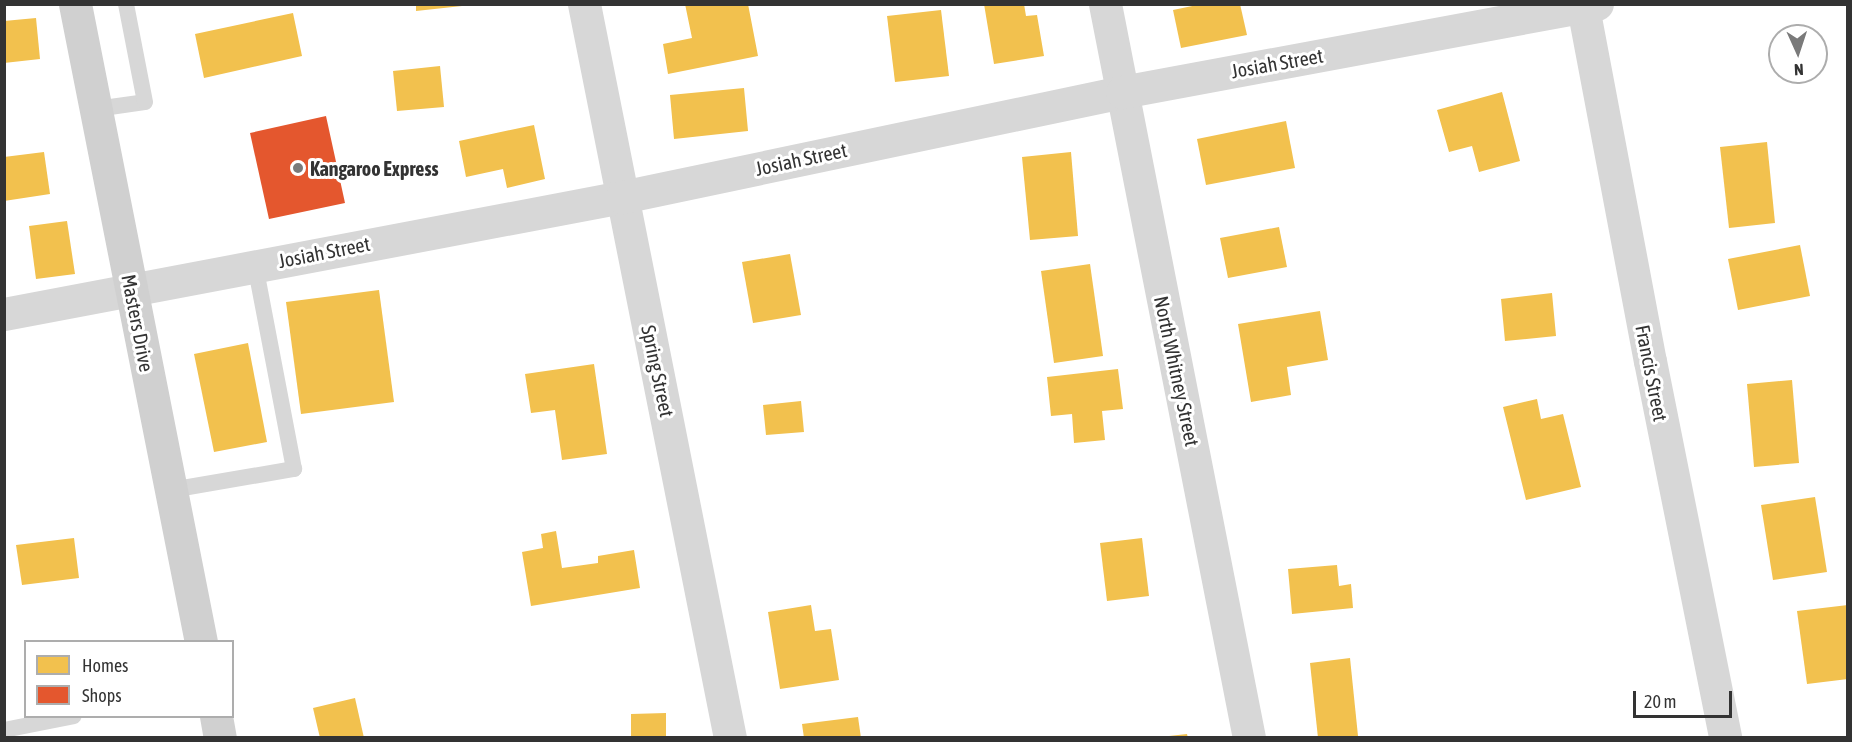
<!DOCTYPE html>
<html>
<head>
<meta charset="utf-8">
<style>
  body { margin:0 }
  #map { position:relative; width:1852px; height:742px; overflow:hidden; background:#fff; font-family:"Asap Condensed",sans-serif }
  div>[style] { position:absolute }
  [style*='--x'] { left:calc(var(--x)*1px); top:calc(var(--y)*1px); width:calc(var(--w)*1px); rotate:calc(var(--a)*1deg) }
  .homes>* { inset:0; background:#f2c14e }
  .shops>* { inset:0; background:#e4572e }
  .lane>* { height:16px; margin:-8px; padding:0 8px; transform-origin:8px; border-radius:8px; background:#d7d7d7 }
  .street>* { height:33px; margin:-16.5px; padding:0 16.5px; transform-origin:16.5px; border-radius:16.5px; background:#d7d7d7 }
  .secondary>* { height:33px; margin:-16.5px; padding:0 16.5px; transform-origin:16.5px; border-radius:16.5px; background:#d0d0d0 }
  .dots>* { width:16px; height:16px; translate:-50% -50%; box-sizing:border-box; border:3px solid #fff; border-radius:50% }
  span { translate:-50% -50%; white-space:nowrap; text-align:center; line-height:1.15; -webkit-text-stroke:6px #fff; paint-order:stroke }
  .street-label { font-size:20px; color:#333 }
  .poi-label { font-size:20px; color:#333; font-weight:700 }
  .left { translate:0 -50%; text-align:left }
  .frame { position:absolute; inset:0; border:6px solid #333; pointer-events:none }
  .legend { position:absolute; left:24px; top:640px; width:210px; height:78px; box-sizing:border-box; background:#fff; border:2px solid #adadad; margin:0; padding:8px 10px; list-style:none; font-size:18px; color:#333 }
  .legend li { display:flex; align-items:center; gap:12px; height:30px }
  .legend b { width:30px; border:2px solid #adadad }
  .north { position:absolute; left:1768px; top:24px; width:60px; height:60px; box-sizing:border-box; background:#fff; border:2px solid #adadad; border-radius:50%; rotate:177deg; font-size:16px; font-weight:700; line-height:24px; text-align:center; color:#333 }
  .north::after { content:''; display:block; margin:auto; width:21px; height:27px; background:#7a7a7a; clip-path:polygon(50% 0,100% 100%,50% 72%,0 100%) }
  .scale { position:absolute; left:1633px; top:691px; width:99px; height:27px; box-sizing:border-box; border:3px solid #333; border-top:0; padding-left:8px; font-size:18px; line-height:21px; white-space:nowrap; color:#333; -webkit-text-stroke:4px #fff; paint-order:stroke }
</style>
</head>
<body>
<div id="map">
  <div class="homes">
    <div style="clip-path:polygon(416px 4px,462px 4px,462px 6px,416px 11px)"></div>
    <div style="clip-path:polygon(685px 4px,748px 4px,758px 56px,668px 74px,663px 44px,692px 38px)"></div>
    <div style="clip-path:polygon(984px 4px,1024px 4px,1026px 16px,1037px 15px,1044px 56px,994px 64px)"></div>
    <div style="clip-path:polygon(1202px 4px,1240px 4px,1247px 35px,1181px 48px,1173px 10px)"></div>
    <div style="clip-path:polygon(941px 10px,949px 76px,895px 82px,887px 16px)"></div>
    <div style="clip-path:polygon(293px 13px,302px 56px,204px 78px,195px 34px)"></div>
    <div style="clip-path:polygon(36px 18px,40px 59px,4px 63px,4px 21px)"></div>
    <div style="clip-path:polygon(440px 66px,444px 107px,397px 111px,393px 71px)"></div>
    <div style="clip-path:polygon(744px 88px,748px 131px,674px 139px,670px 95px)"></div>
    <div style="clip-path:polygon(1502px 92px,1520px 161px,1479px 172px,1472px 146px,1449px 152px,1437px 110px)"></div>
    <div style="clip-path:polygon(1286px 121px,1295px 168px,1206px 185px,1197px 139px)"></div>
    <div style="clip-path:polygon(534px 125px,545px 179px,507px 188px,503px 169px,466px 177px,459px 141px)"></div>
    <div style="clip-path:polygon(1767px 142px,1775px 223px,1729px 228px,1720px 147px)"></div>
    <div style="clip-path:polygon(44px 152px,50px 194px,4px 201px,4px 157px)"></div>
    <div style="clip-path:polygon(1071px 152px,1078px 236px,1030px 240px,1022px 157px)"></div>
    <div style="clip-path:polygon(67px 221px,75px 274px,36px 279px,29px 226px)"></div>
    <div style="clip-path:polygon(1279px 227px,1287px 267px,1228px 278px,1220px 238px)"></div>
    <div style="clip-path:polygon(1800px 245px,1810px 296px,1738px 310px,1728px 259px)"></div>
    <div style="clip-path:polygon(790px 254px,801px 315px,753px 323px,742px 262px)"></div>
    <div style="clip-path:polygon(1090px 264px,1103px 356px,1054px 363px,1041px 271px)"></div>
    <div style="clip-path:polygon(379px 290px,394px 402px,301px 414px,286px 302px)"></div>
    <div style="clip-path:polygon(1552px 293px,1556px 336px,1505px 341px,1501px 299px)"></div>
    <div style="clip-path:polygon(1320px 311px,1328px 360px,1287px 367px,1291px 395px,1251px 402px,1238px 324px)"></div>
    <div style="clip-path:polygon(248px 343px,267px 442px,214px 452px,194px 354px)"></div>
    <div style="clip-path:polygon(594px 364px,607px 454px,562px 460px,555px 410px,531px 413px,525px 374px)"></div>
    <div style="clip-path:polygon(1118px 369px,1123px 409px,1102px 411px,1105px 440px,1074px 443px,1072px 414px,1051px 416px,1047px 377px)"></div>
    <div style="clip-path:polygon(1792px 380px,1799px 463px,1754px 467px,1747px 384px)"></div>
    <div style="clip-path:polygon(1537px 399px,1541px 419px,1563px 414px,1581px 487px,1526px 500px,1503px 407px)"></div>
    <div style="clip-path:polygon(801px 401px,804px 432px,766px 435px,763px 405px)"></div>
    <div style="clip-path:polygon(1815px 497px,1827px 572px,1773px 580px,1761px 505px)"></div>
    <div style="clip-path:polygon(556px 531px,562px 568px,598px 563px,598px 556px,634px 550px,640px 588px,531px 606px,522px 552px,543px 548px,541px 534px)"></div>
    <div style="clip-path:polygon(74px 538px,79px 578px,22px 585px,16px 545px)"></div>
    <div style="clip-path:polygon(1142px 538px,1149px 596px,1107px 601px,1100px 543px)"></div>
    <div style="clip-path:polygon(1337px 565px,1339px 586px,1351px 584px,1353px 608px,1292px 614px,1288px 569px)"></div>
    <div style="clip-path:polygon(811px 605px,815px 631px,831px 629px,839px 680px,780px 689px,768px 612px)"></div>
    <div style="clip-path:polygon(1848px 605px,1848px 679px,1807px 684px,1797px 611px)"></div>
    <div style="clip-path:polygon(1350px 658px,1358px 736px,1318px 738px,1310px 663px)"></div>
    <div style="clip-path:polygon(355px 698px,364px 738px,320px 738px,313px 708px)"></div>
    <div style="clip-path:polygon(666px 713px,666px 738px,631px 738px,631px 714px)"></div>
    <div style="clip-path:polygon(858px 717px,861px 738px,804px 738px,802px 724px)"></div>
    <div style="clip-path:polygon(1187px 734px,1188px 738px,1169px 738px,1169px 736px)"></div>
  </div>
  <div class="shops">
    <div style="clip-path:polygon(326px 116px,345px 203px,269px 219px,250px 133px)"></div>
  </div>
  <div class="lane">
    <div style="--x:96;--y:109;--w:49;--a:-8.1"></div>
    <div style="--x:145;--y:102;--w:100;--a:-101"></div>
    <div style="--x:171;--y:490;--w:125;--a:-9.7"></div>
    <div style="--x:294;--y:469;--w:208;--a:-100.8"></div>
    <div style="--x:4;--y:730;--w:71;--a:-11.3"></div>
  </div>
  <div class="street">
    <div style="--x:584;--y:4;--w:748;--a:78.75"></div>
    <div style="--x:1105;--y:4;--w:748;--a:78.9"></div>
    <div style="--x:1583;--y:7;--w:360;--a:79.3"></div>
    <div style="--x:1650;--y:361;--w:384;--a:78.7"></div>
    <div style="--x:4;--y:314;--w:629;--a:-10.72"></div>
    <div style="--x:622;--y:197;--w:511;--a:-11.86"></div>
    <div style="--x:1122;--y:92;--w:483;--a:-10.5"></div>
  </div>
  <div class="secondary">
    <div style="--x:75;--y:4;--w:650;--a:78.83"></div>
    <div style="--x:216;--y:716;--w:22;--a:80"></div>
  </div>
  <div class="dots">
    <div style="left:298px;top:168px;background:#7a7a7a"></div>
  </div>
  <div class="street-label">
    <span style="left:1277px;top:63px;rotate:-10deg">Josiah Street</span>
    <span style="left:801px;top:159px;rotate:-12deg">Josiah Street</span>
    <span style="left:324px;top:252px;rotate:-11deg">Josiah Street</span>
    <span style="left:138px;top:323px;rotate:79deg">Masters Drive</span>
    <span style="left:658px;top:371px;rotate:78deg">Spring Street</span>
    <span style="left:1177px;top:371px;rotate:78deg">North Whitney Street</span>
    <span style="left:1652px;top:373px;rotate:79deg">Francis Street</span>
  </div>
  <div class="poi-label">
    <span class="left" style="left:310px;top:168px">Kangaroo Express</span>
  </div>
  <div class="frame"></div>
  <ul class="legend">
  <li><b style="height:16px;background:#f2c14e"></b>Homes</li>
  <li><b style="height:16px;background:#e4572e"></b>Shops</li>
  </ul>
  <div class="north">N</div>
  <div class="scale">20 m</div>
</div>
</body>
</html>
